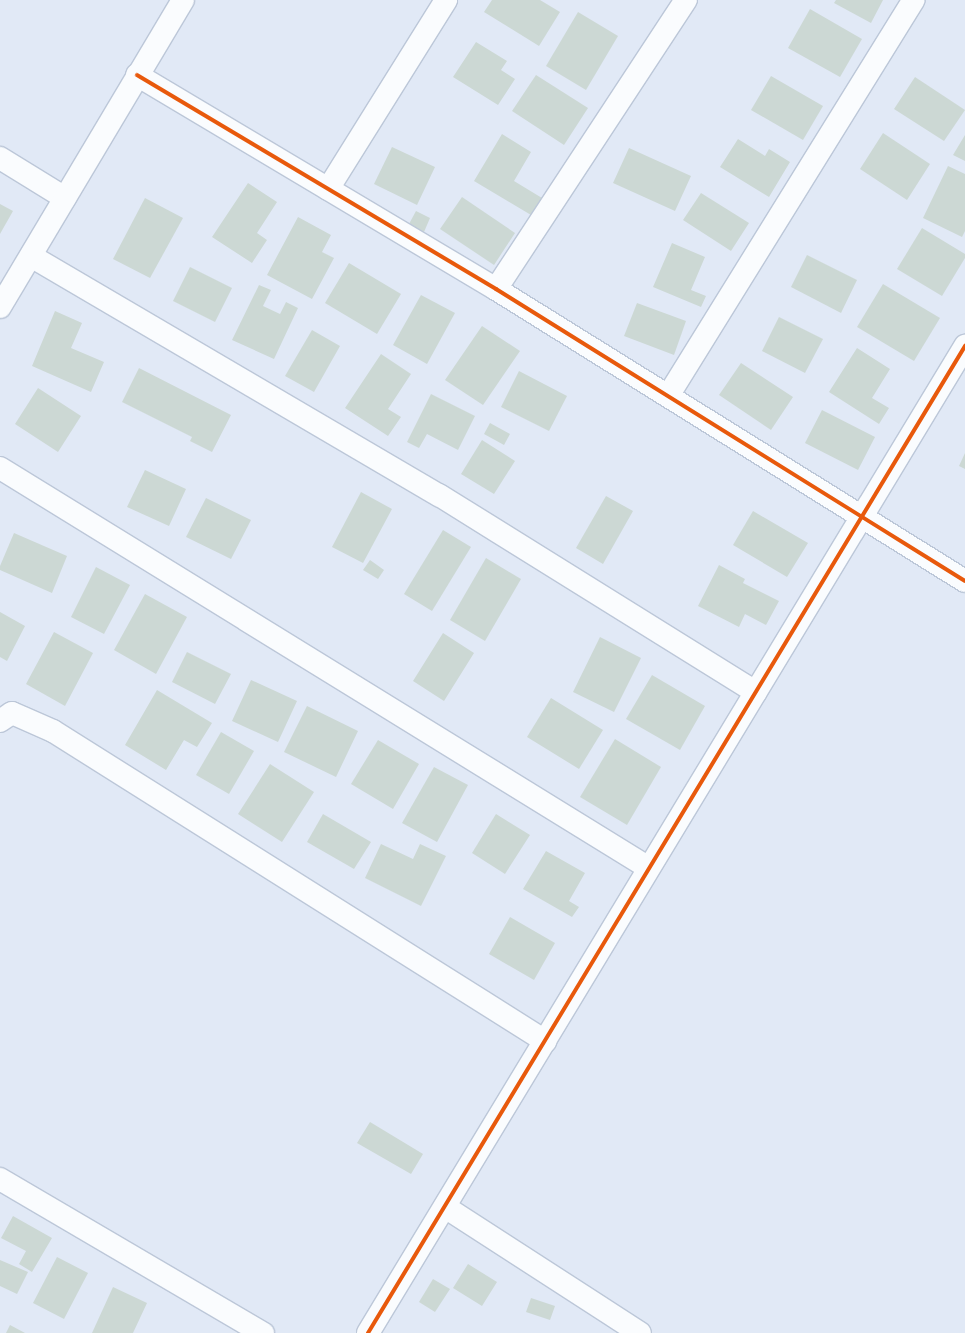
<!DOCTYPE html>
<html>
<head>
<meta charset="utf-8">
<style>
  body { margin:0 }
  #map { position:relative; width:965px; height:1333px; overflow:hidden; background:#e1e9f6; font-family:"Work Sans",sans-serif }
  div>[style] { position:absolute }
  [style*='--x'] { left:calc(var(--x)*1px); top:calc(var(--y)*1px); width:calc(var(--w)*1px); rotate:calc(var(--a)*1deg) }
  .building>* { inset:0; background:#ccd8d4 }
  .roads { filter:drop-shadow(1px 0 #bcc7d8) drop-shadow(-1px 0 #bcc7d8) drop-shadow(0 1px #bcc7d8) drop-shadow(0 -1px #bcc7d8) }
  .minor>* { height:22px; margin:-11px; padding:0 11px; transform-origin:11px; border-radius:11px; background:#fafcfe }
  .cycleway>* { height:4px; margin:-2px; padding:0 2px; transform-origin:2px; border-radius:2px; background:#e8590c }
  span { translate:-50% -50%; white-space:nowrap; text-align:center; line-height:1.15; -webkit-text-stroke:3px #f2f2f2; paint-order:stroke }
</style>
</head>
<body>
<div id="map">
  <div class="building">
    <div style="clip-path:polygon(492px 0,540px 0,560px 12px,539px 46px,484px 12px)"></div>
    <div style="clip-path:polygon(836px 0,883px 0,871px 23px,834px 3px)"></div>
    <div style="clip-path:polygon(810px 9px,862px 39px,840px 77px,788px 48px)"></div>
    <div style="clip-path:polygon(578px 12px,618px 36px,586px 90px,546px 66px)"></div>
    <div style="clip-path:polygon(476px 42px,507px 61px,501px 70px,515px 79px,498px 105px,453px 77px)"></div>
    <div style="clip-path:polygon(536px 75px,588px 108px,564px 145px,512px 111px)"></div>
    <div style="clip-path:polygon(771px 76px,823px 106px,803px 140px,751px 110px)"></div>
    <div style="clip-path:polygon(915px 77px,965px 110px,944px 141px,894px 109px)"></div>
    <div style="clip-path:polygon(883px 133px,930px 164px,907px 200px,860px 169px)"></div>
    <div style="clip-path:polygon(502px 134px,531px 152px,514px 181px,542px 198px,531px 215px,474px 181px)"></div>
    <div style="clip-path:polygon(965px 135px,965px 161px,953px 155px)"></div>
    <div style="clip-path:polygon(738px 139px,765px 156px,769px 149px,790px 162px,769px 197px,720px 167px)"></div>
    <div style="clip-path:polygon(392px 147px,435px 167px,417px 205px,374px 184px)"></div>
    <div style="clip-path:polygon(629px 148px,691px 176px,675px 211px,613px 183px)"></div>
    <div style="clip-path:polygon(948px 166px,965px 174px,965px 231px,962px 237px,923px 218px)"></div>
    <div style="clip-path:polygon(248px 183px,277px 202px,257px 233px,267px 240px,252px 263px,212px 237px)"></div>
    <div style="clip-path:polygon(701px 193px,749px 223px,731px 251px,683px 220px)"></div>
    <div style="clip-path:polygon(462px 197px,515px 233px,494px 265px,440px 229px)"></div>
    <div style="clip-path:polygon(145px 198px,183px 218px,150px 278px,113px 259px)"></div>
    <div style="clip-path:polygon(0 204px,13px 211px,0 234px)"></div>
    <div style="clip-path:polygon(416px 211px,430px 218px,424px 232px,409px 224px)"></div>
    <div style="clip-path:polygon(298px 217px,331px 235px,322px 252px,334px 258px,312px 299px,267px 275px)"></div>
    <div style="clip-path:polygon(922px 228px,965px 254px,965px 258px,942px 296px,897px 269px)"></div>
    <div style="clip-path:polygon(672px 243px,705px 257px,691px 290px,706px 296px,701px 307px,653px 287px)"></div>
    <div style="clip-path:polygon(807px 255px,857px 280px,841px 313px,791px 287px)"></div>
    <div style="clip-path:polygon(349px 263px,401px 294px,377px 334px,325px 303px)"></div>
    <div style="clip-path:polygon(190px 267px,232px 288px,215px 322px,173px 301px)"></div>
    <div style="clip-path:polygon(883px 284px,940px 318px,914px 361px,857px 327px)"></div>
    <div style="clip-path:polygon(259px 285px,271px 290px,263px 306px,280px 314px,286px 302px,298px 308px,274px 359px,232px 340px)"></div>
    <div style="clip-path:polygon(421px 295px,455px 313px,427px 364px,393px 345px)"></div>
    <div style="clip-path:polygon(637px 303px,686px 321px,674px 355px,624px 336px)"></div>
    <div style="clip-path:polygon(55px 311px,82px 323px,71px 348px,104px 362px,91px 392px,32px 366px)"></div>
    <div style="clip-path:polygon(779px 317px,823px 339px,805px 373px,762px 351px)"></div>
    <div style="clip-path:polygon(482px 326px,520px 351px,483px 405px,445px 380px)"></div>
    <div style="clip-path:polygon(312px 330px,340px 346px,314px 392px,285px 376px)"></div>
    <div style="clip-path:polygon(857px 348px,890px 369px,872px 398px,889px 408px,879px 424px,829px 392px)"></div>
    <div style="clip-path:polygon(381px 354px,411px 374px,388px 409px,401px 417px,388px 436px,345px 408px)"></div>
    <div style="clip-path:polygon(741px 363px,793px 397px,771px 430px,719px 395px)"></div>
    <div style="clip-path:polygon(139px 368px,231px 415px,212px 452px,190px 441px,192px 437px,122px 402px)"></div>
    <div style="clip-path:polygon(519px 371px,567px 396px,549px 431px,501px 407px)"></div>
    <div style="clip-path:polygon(38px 388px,81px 416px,58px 452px,15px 424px)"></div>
    <div style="clip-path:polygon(431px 394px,475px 416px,458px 450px,427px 434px,419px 448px,407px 442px)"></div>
    <div style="clip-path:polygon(822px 410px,875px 437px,858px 470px,805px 443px)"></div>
    <div style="clip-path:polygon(490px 423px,510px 434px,504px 445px,484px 434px)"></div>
    <div style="clip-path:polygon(482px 440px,515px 461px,494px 494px,461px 474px)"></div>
    <div style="clip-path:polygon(965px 453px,965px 469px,959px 466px)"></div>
    <div style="clip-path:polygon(145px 470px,186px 489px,169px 526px,127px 507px)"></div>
    <div style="clip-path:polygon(361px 492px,392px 509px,363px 563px,332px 547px)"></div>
    <div style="clip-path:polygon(606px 496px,633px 511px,603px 564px,576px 548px)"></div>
    <div style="clip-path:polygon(206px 498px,251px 520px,231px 559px,186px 537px)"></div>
    <div style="clip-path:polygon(753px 511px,808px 543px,787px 577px,733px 545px)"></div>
    <div style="clip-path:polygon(443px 530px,471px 547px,432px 611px,404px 594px)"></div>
    <div style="clip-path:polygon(14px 533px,67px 556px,52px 593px,0 570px,0 566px)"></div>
    <div style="clip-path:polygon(486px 558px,521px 579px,485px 641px,450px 620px)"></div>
    <div style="clip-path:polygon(370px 560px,384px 570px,378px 579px,363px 570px)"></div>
    <div style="clip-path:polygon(719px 565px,745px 579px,743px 583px,779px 601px,766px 625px,745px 614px,739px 627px,698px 606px)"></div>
    <div style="clip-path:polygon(96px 567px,130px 585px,104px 634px,71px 617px)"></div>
    <div style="clip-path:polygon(145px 594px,187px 617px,156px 674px,114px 650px)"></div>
    <div style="clip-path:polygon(0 612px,25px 626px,7px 661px,0 657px)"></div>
    <div style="clip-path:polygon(54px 632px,93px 653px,65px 706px,26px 684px)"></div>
    <div style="clip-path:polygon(443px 633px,474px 653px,444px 701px,413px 681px)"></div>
    <div style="clip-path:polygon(600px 637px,641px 658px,614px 712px,573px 692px)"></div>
    <div style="clip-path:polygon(187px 652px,231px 674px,215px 704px,172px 682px)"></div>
    <div style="clip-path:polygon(652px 675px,705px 706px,680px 750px,626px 719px)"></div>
    <div style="clip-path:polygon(251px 680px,297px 701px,278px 742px,232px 721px)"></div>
    <div style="clip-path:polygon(157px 690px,212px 723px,197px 747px,184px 740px,166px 770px,125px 745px)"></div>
    <div style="clip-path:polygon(551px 698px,603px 730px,579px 769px,527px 737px)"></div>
    <div style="clip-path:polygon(307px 706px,358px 731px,336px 777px,284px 752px)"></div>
    <div style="clip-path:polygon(221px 732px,254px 751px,229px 794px,196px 775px)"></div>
    <div style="clip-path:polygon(615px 739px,661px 767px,627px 825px,580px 797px)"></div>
    <div style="clip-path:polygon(378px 740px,419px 764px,393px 809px,351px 784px)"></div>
    <div style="clip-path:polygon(270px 764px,314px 792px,282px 842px,238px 814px)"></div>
    <div style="clip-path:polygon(434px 767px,468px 785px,437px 842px,402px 823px)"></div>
    <div style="clip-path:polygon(323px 814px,371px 842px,354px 869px,307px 842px)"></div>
    <div style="clip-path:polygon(496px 814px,530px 835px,505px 874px,472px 853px)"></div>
    <div style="clip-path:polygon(381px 844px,413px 859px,420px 844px,446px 856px,421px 906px,365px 878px)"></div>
    <div style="clip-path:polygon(546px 851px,585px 873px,569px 901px,579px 907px,572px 917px,523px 889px)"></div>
    <div style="clip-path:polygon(510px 917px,555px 943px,534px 980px,489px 954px)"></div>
    <div style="clip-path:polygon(370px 1122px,423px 1154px,411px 1174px,357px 1143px)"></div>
    <div style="clip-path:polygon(13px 1216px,52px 1238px,32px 1272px,19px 1264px,26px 1251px,1px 1238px)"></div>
    <div style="clip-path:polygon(57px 1257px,88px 1273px,64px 1319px,33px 1303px)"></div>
    <div style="clip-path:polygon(0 1260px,28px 1272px,17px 1294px,0 1286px)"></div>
    <div style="clip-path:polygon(468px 1264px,497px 1282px,482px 1306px,453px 1288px)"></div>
    <div style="clip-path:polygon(433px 1279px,450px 1289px,435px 1312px,419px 1302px)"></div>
    <div style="clip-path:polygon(113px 1287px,147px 1303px,133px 1333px,92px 1333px)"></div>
    <div style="clip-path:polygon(531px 1298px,555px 1306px,550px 1320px,526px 1312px)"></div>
    <div style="clip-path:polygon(10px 1325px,25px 1333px,6px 1333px)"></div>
  </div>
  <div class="roads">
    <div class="minor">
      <div style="--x:137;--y:75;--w:418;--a:30.8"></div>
      <div style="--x:496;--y:289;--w:552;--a:31.91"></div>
      <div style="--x:0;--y:158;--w:76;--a:31.6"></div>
      <div style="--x:328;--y:189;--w:223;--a:-58"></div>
      <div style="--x:31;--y:256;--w:473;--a:30.4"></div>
      <div style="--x:439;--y:495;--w:373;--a:31.9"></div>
      <div style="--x:496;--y:289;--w:346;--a:-56.7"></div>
      <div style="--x:0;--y:307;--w:357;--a:-59.2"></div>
      <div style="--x:668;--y:396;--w:466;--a:-58.2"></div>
      <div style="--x:0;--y:468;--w:762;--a:31.65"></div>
      <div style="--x:0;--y:721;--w:14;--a:-34"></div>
      <div style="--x:12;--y:713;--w:45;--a:23.7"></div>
      <div style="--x:53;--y:731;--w:582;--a:32.21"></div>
      <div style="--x:0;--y:1179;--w:305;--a:30.4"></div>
      <div style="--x:445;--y:1207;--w:232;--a:32.9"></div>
      <div style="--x:368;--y:1333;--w:1154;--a:-58.83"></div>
    </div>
  </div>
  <div class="cycleway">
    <div style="--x:137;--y:75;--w:418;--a:30.8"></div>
    <div style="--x:496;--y:289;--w:552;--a:31.91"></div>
    <div style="--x:368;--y:1333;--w:1154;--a:-58.83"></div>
  </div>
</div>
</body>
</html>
